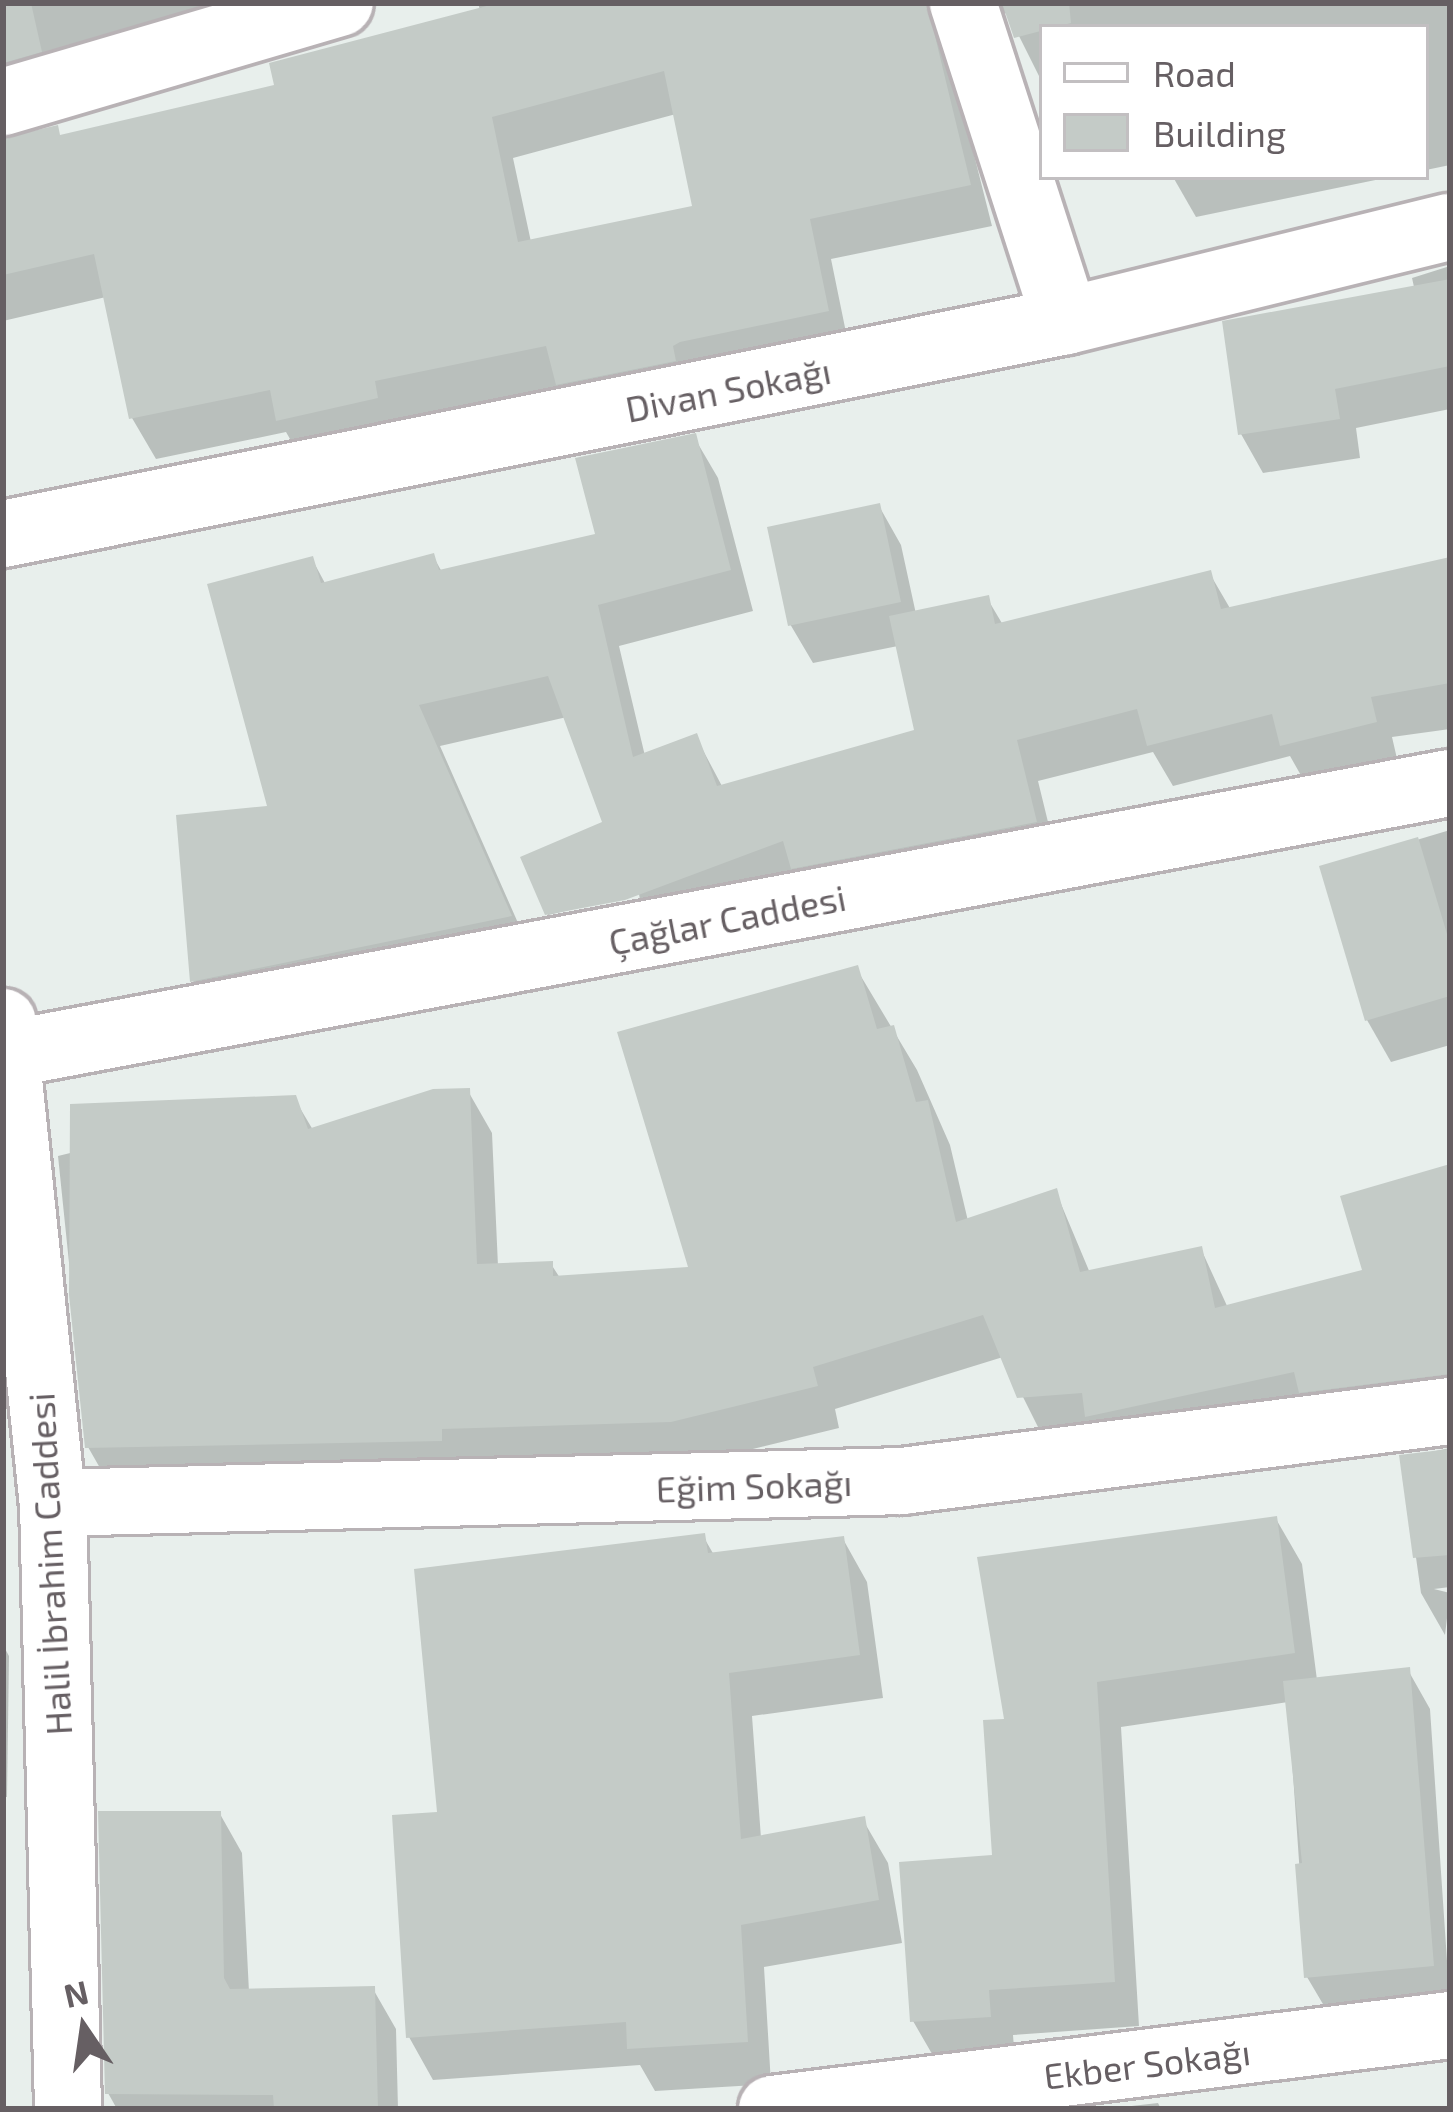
<!DOCTYPE html>
<html>
<head>
<meta charset="utf-8">
<style>
  body { margin:0 }
  #map { position:relative; width:1453px; height:2112px; overflow:hidden; background:#e8efec; font-family:"Exo 2",sans-serif }
  div>[style] { position:absolute }
  [style*='--x'] { left:calc(var(--x)*1px); top:calc(var(--y)*1px); width:calc(var(--w)*1px); rotate:calc(var(--a)*1deg) }
  .shadow>* { inset:0; background:#0003 }
  .building>* { inset:0; background:#c4cbc7 }
  .roads { filter:drop-shadow(3px 0 #b8b2b5) drop-shadow(-3px 0 #b8b2b5) drop-shadow(0 3px #b8b2b5) drop-shadow(0 -3px #b8b2b5) }
  .minor>* { height:66px; margin:-33px; padding:0 33px; transform-origin:33px; border-radius:33px; background:#fff }
  span { translate:-50% -50%; white-space:nowrap; text-align:center; line-height:1.15; -webkit-text-stroke:9px #fff; paint-order:stroke }
  .street-label { font-size:36px; color:#665f63 }
  .frame { position:absolute; inset:0; border:6px solid #665f63; pointer-events:none }
  .legend { position:absolute; left:1039px; top:24px; width:390px; height:156px; box-sizing:border-box; background:#fff; border:3px solid #c2bfc1; margin:0; padding:15px 21px; list-style:none; font-size:36px; color:#665f63 }
  .legend li { display:flex; align-items:center; gap:24px; height:60px }
  .legend b { width:60px; border:3px solid #c2bfc1 }
  .north { position:absolute; left:24px; top:1968px; width:120px; height:120px; -webkit-text-stroke:9px #fff; paint-order:stroke; rotate:347deg; font-size:33px; font-weight:700; line-height:48px; text-align:center; color:#665f63 }
  .north::after { content:''; display:block; margin:auto; width:42px; height:54px; background:#665f63; clip-path:polygon(50% 0,100% 100%,50% 72%,0 100%) }
</style>
</head>
<body>
<div id="map">
  <div class="shadow">
    <div style="clip-path:polygon(3px 3px,258px 3px,166px 33px,55px 51px,59px 67px,3px 85px)"></div>
    <div style="clip-path:polygon(evenodd,478px 3px,1450px 3px,1450px 165px,1426px 170px,1426px 27px,1042px 27px,1040px 78px,1008px 14px,977px 7px,949px 56px,992px 226px,831px 259px,850px 352px,582px 425px,561px 387px,396px 422px,302px 460px,286px 432px,156px 459px,132px 418px,106px 297px,3px 321px,3px 151px,277px 88px,480px 10px,478px 3px,676px 114px,696px 208px,531px 242px,513px 158px,676px 114px)"></div>
    <div style="clip-path:polygon(1173px 177px,1390px 177px,1196px 217px)"></div>
    <div style="clip-path:polygon(1450px 266px,1450px 409px,1356px 428px,1360px 458px,1263px 473px,1241px 434px,1414px 287px,1412px 278px)"></div>
    <div style="clip-path:polygon(694px 437px,718px 478px,753px 611px,619px 646px,645px 756px,696px 737px,723px 788px,918px 732px,898px 646px,813px 663px,790px 624px,879px 506px,901px 545px,916px 614px,987px 598px,1003px 625px,1210px 574px,1231px 610px,1450px 561px,1450px 729px,1392px 737px,1398px 763px,1307px 786px,1290px 756px,1173px 786px,1153px 752px,1038px 781px,1058px 863px,571px 955px,549px 917px,640px 900px,639px 894px,548px 915px,524px 859px,606px 824px,567px 717px,440px 746px,533px 957px,217px 1021px,193px 981px,271px 808px,312px 559px,326px 585px,433px 556px,442px 572px,599px 536px)"></div>
    <div style="clip-path:polygon(1450px 830px,1450px 1045px,1391px 1062px,1367px 1020px,1323px 868px)"></div>
    <div style="clip-path:polygon(856px 968px,917px 1070px,950px 1145px,968px 1221px,1056px 1192px,1090px 1273px,1201px 1249px,1228px 1308px,1366px 1272px,1450px 1178px,1450px 1418px,1044px 1439px,1003px 1357px,835px 1409px,839px 1428px,696px 1463px,112px 1489px,88px 1447px,58px 1156px,294px 1098px,313px 1130px,468px 1091px,492px 1133px,498px 1266px,551px 1264px,560px 1278px,692px 1269px)"></div>
    <div style="clip-path:polygon(1450px 1448px,1450px 1587px,1434px 1589px,1450px 1593px,1445px 1635px,1421px 1593px,1402px 1458px)"></div>
    <div style="clip-path:polygon(1276px 1519px,1302px 1564px,1317px 1680px,1408px 1670px,1430px 1709px,1450px 2005px,1330px 2016px,1307px 1977px,1288px 1702px,1121px 1727px,1139px 2026px,1013px 2035px,1015px 2061px,939px 2066px,913px 2021px,996px 1858px,1008px 1722px)"></div>
    <div style="clip-path:polygon(703px 1536px,714px 1555px,843px 1539px,867px 1582px,883px 1698px,752px 1716px,761px 1838px,863px 1820px,888px 1863px,902px 1943px,764px 1967px,771px 2084px,655px 2091px,640px 2065px,433px 2080px,409px 2037px,441px 1815px)"></div>
    <div style="clip-path:polygon(3px 1645px,9px 1656px,7px 1797px,3px 1797px)"></div>
    <div style="clip-path:polygon(220px 1814px,242px 1853px,249px 1992px,373px 1989px,396px 2029px,398px 2109px,117px 2109px,108px 2093px)"></div>
    <div style="clip-path:polygon(1158px 2103px,1161px 2109px,1105px 2109px)"></div>
  </div>
  <div class="building">
    <div style="clip-path:polygon(3px 3px,31px 3px,42px 52px,3px 63px)"></div>
    <div style="clip-path:polygon(evenodd,498px 3px,927px 3px,971px 185px,810px 219px,829px 311px,680px 342px,673px 346px,676px 361px,556px 385px,546px 346px,375px 381px,378px 398px,276px 421px,270px 390px,129px 419px,94px 254px,3px 275px,3px 138px,58px 125px,60px 135px,274px 85px,269px 63px,498px 3px,664px 71px,692px 206px,518px 242px,492px 117px,664px 71px)"></div>
    <div style="clip-path:polygon(1002px 3px,1069px 3px,1071px 23px,1014px 38px)"></div>
    <div style="clip-path:polygon(1450px 279px,1450px 366px,1335px 389px,1340px 419px,1238px 435px,1222px 321px)"></div>
    <div style="clip-path:polygon(696px 433px,731px 570px,598px 605px,633px 757px,697px 733px,717px 786px,914px 730px,889px 616px,989px 595px,995px 624px,1211px 570px,1221px 609px,1450px 557px,1450px 683px,1371px 697px,1377px 722px,1280px 746px,1272px 714px,1147px 746px,1137px 709px,1017px 740px,1037px 822px,791px 869px,783px 841px,625px 900px,545px 915px,520px 857px,602px 822px,548px 676px,419px 705px,512px 916px,190px 982px,176px 815px,267px 806px,207px 584px,313px 556px,321px 583px,434px 553px,439px 570px,595px 534px,575px 458px)"></div>
    <div style="clip-path:polygon(880px 503px,901px 602px,788px 626px,767px 527px)"></div>
    <div style="clip-path:polygon(1418px 837px,1450px 944px,1450px 996px,1365px 1021px,1319px 866px)"></div>
    <div style="clip-path:polygon(858px 965px,877px 1029px,894px 1025px,916px 1102px,928px 1100px,956px 1222px,1057px 1188px,1080px 1272px,1202px 1246px,1215px 1308px,1362px 1270px,1340px 1196px,1450px 1164px,1450px 1374px,1299px 1393px,1294px 1372px,1085px 1417px,1082px 1393px,1017px 1398px,983px 1315px,813px 1367px,818px 1386px,671px 1422px,442px 1429px,442px 1441px,85px 1448px,69px 1295px,70px 1104px,296px 1095px,308px 1129px,433px 1089px,470px 1088px,477px 1264px,553px 1261px,553px 1276px,688px 1267px,617px 1032px)"></div>
    <div style="clip-path:polygon(1450px 1449px,1450px 1555px,1413px 1558px,1399px 1455px)"></div>
    <div style="clip-path:polygon(1277px 1516px,1295px 1653px,1097px 1682px,1115px 1982px,989px 1990px,991px 2017px,910px 2022px,899px 1862px,992px 1855px,983px 1720px,1004px 1719px,977px 1557px)"></div>
    <div style="clip-path:polygon(705px 1533px,708px 1553px,844px 1536px,860px 1655px,729px 1673px,741px 1839px,865px 1816px,879px 1900px,741px 1925px,748px 2042px,627px 2049px,626px 2022px,406px 2038px,392px 1815px,437px 1812px,414px 1569px)"></div>
    <div style="clip-path:polygon(1410px 1667px,1434px 1966px,1304px 1978px,1295px 1864px,1302px 1863px,1283px 1681px)"></div>
    <div style="clip-path:polygon(98px 1811px,221px 1811px,224px 1978px,230px 1989px,375px 1986px,378px 2109px,274px 2109px,273px 2095px,105px 2094px)"></div>
  </div>
  <div class="roads">
    <div class="minor">
      <div style="--x:963;--y:3;--w:334;--a:72.1"></div>
      <div style="--x:3;--y:102;--w:351;--a:-16.4"></div>
      <div style="--x:3;--y:534;--w:1084;--a:-11.33"></div>
      <div style="--x:1066;--y:321;--w:395;--a:-13.8"></div>
      <div style="--x:3;--y:1022;--w:484;--a:84.1"></div>
      <div style="--x:53;--y:1503;--w:606;--a:88.58"></div>
      <div style="--x:3;--y:1055;--w:1472;--a:-10.65"></div>
      <div style="--x:53;--y:1503;--w:849;--a:-1.48"></div>
      <div style="--x:902;--y:1481;--w:552;--a:-7.28"></div>
      <div style="--x:772;--y:2109;--w:683;--a:-7.06"></div>
    </div>
  </div>
  <div class="street-label">
    <span style="left:728px;top:389px;rotate:-11deg">Divan Sokağı</span>
    <span style="left:727px;top:919px;rotate:-11deg">Çağlar Caddesi</span>
    <span style="left:754px;top:1485px;rotate:-2deg">Eğim Sokağı</span>
    <span style="left:49px;top:1564px;rotate:-93deg">Halil İbrahim Caddesi</span>
    <span style="left:1147px;top:2063px;rotate:-7deg">Ekber Sokağı</span>
  </div>
  <div class="frame"></div>
  <ul class="legend">
  <li><b style="height:15px;background:#fff"></b>Road</li>
  <li><b style="height:33px;background:#c4cbc7"></b>Building</li>
  </ul>
  <div class="north">N</div>
</div>
</body>
</html>
